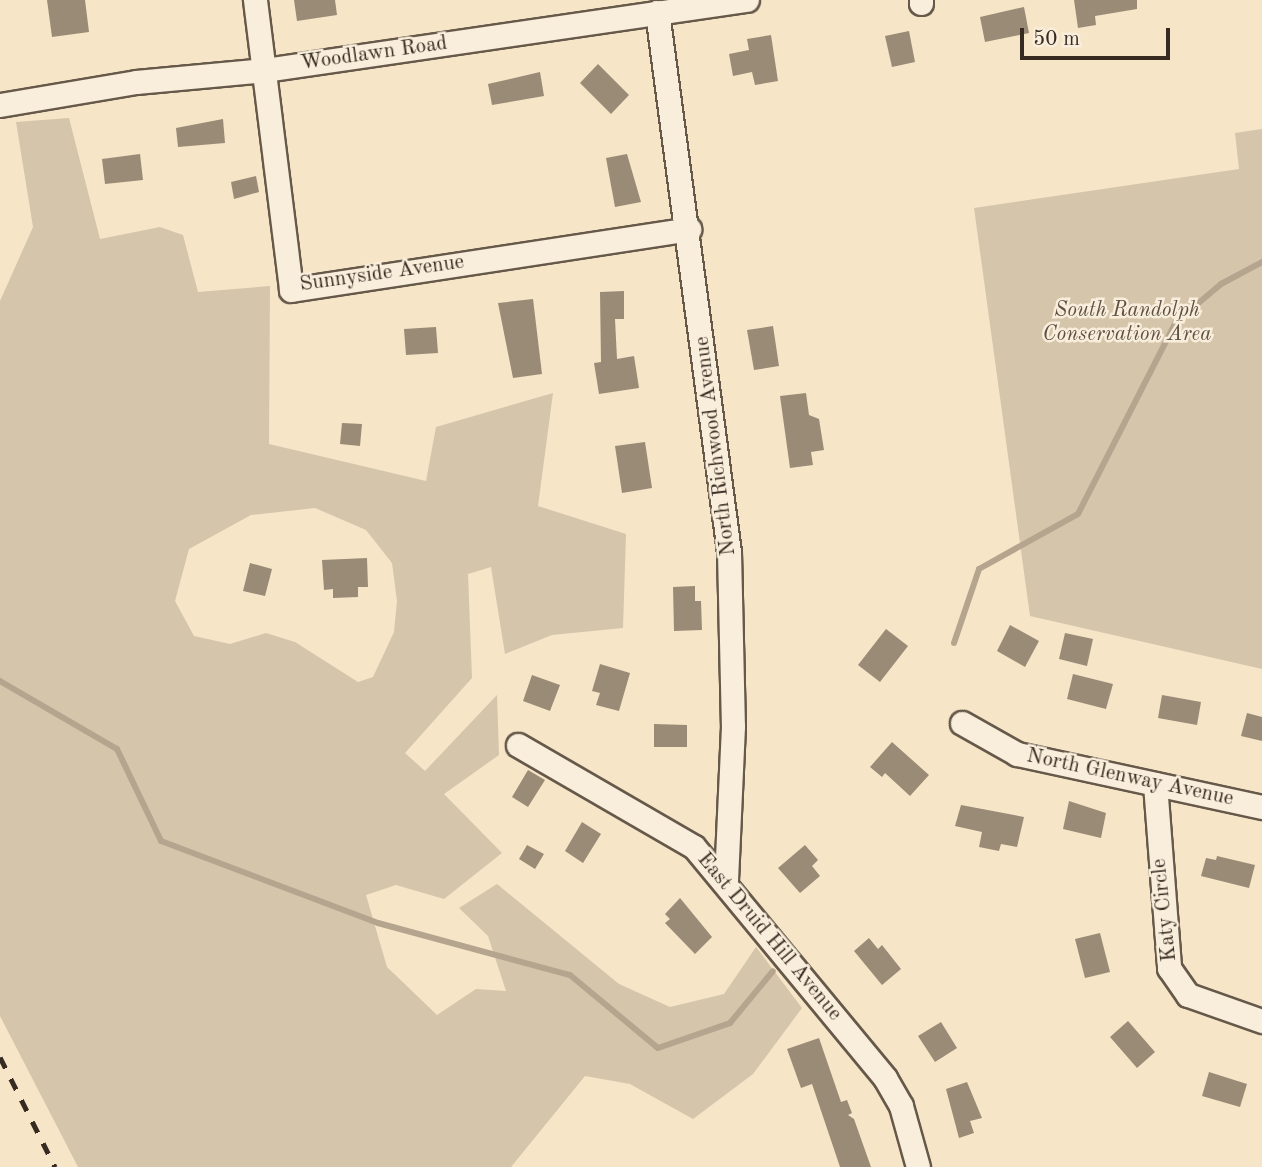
<!DOCTYPE html>
<html>
<head>
<meta charset="utf-8">
<style>
  body { margin:0 }
  #map { position:relative; width:1262px; height:1167px; overflow:hidden; background:#f6e5c7; font-family:"Old Standard TT",serif }
  div>[style] { position:absolute }
  [style*='--x'] { left:calc(var(--x)*1px); top:calc(var(--y)*1px); width:calc(var(--w)*1px); rotate:calc(var(--a)*1deg) }
  .green>* { inset:0; background:#d5c5ab }
  .stream>* { height:6px; margin:-3px; padding:0 3px; transform-origin:3px; border-radius:3px; background:#b5a58f }
  .building>* { inset:0; background:#9a8b77 }
  .roads { filter:drop-shadow(2px 0 #66594a) drop-shadow(-2px 0 #66594a) drop-shadow(0 2px #66594a) drop-shadow(0 -2px #66594a) }
  .street>* { height:23px; margin:-11.5px; padding:0 11.5px; transform-origin:11.5px; border-radius:11.5px; background:#f9eedb }
  .rail>* { height:5px; margin-top:-2.5px; transform-origin:0; background:repeating-linear-gradient(90deg,#362a21 0 12px,transparent 0 24px) }
  span { translate:-50% -50%; white-space:nowrap; text-align:center; line-height:1.15; -webkit-text-stroke:5px #f9eedb; paint-order:stroke }
  .street-label { font-size:21px; color:#362a21 }
  .park-label { font-size:21px; color:#5e5144; font-style:italic }
  .scale { position:absolute; left:1020px; top:28px; width:150px; height:32px; box-sizing:border-box; border:4px solid #362a21; border-top:0; padding-left:9px; font-size:21px; line-height:24px; white-space:nowrap; color:#362a21; -webkit-text-stroke:5px #f9eedb; paint-order:stroke }
</style>
</head>
<body>
<div id="map">
  <div class="green">
    <div style="clip-path:polygon(evenodd,69px 118px,100px 239px,160px 227px,183px 235px,198px 292px,270px 286px,269px 444px,426px 481px,436px 427px,553px 393px,538px 506px,626px 534px,623px 628px,552px 635px,505px 654px,491px 567px,468px 574px,472px 678px,405px 753px,425px 771px,497px 695px,499px 755px,444px 794px,502px 853px,444px 899px,396px 885px,366px 895px,387px 967px,437px 1015px,476px 989px,506px 991px,488px 936px,459px 908px,497px 884px,619px 984px,670px 1007px,724px 994px,756px 947px,802px 1008px,753px 1074px,693px 1119px,630px 1084px,585px 1076px,511px 1167px,78px 1167px,0 1016px,0 301px,33px 227px,16px 122px,69px 118px,315px 508px,366px 530px,392px 563px,397px 601px,394px 632px,373px 677px,358px 682px,295px 642px,266px 633px,230px 644px,194px 636px,175px 601px,189px 549px,251px 515px,315px 508px)"></div>
    <div style="clip-path:polygon(1262px 129px,1262px 669px,1030px 616px,974px 208px,1239px 169px,1235px 133px)"></div>
  </div>
  <div class="stream">
    <div style="--x:954;--y:643;--w:78;--a:-71.3"></div>
    <div style="--x:979;--y:569;--w:113;--a:-29.1"></div>
    <div style="--x:1078;--y:514;--w:216;--a:-63"></div>
    <div style="--x:1176;--y:322;--w:59;--a:-40.2"></div>
    <div style="--x:1221;--y:284;--w:47;--a:-28.2"></div>
    <div style="--x:0;--y:681;--w:135;--a:30.2"></div>
    <div style="--x:117;--y:749;--w:102;--a:64.4"></div>
    <div style="--x:161;--y:841;--w:232;--a:20.7"></div>
    <div style="--x:378;--y:923;--w:199;--a:15.2"></div>
    <div style="--x:570;--y:975;--w:114;--a:39.7"></div>
    <div style="--x:658;--y:1048;--w:76;--a:-19.1"></div>
    <div style="--x:730;--y:1023;--w:67;--a:-50.4"></div>
  </div>
  <div class="building">
    <div style="clip-path:polygon(47px 0,85px 0,89px 32px,52px 37px)"></div>
    <div style="clip-path:polygon(294px 0,335px 0,337px 15px,297px 21px)"></div>
    <div style="clip-path:polygon(1074px 0,1137px 0,1137px 9px,1095px 16px,1096px 25px,1078px 28px)"></div>
    <div style="clip-path:polygon(1024px 7px,1029px 33px,985px 42px,980px 17px)"></div>
    <div style="clip-path:polygon(909px 31px,915px 62px,892px 67px,885px 36px)"></div>
    <div style="clip-path:polygon(771px 35px,778px 81px,755px 85px,752px 72px,733px 76px,729px 54px,749px 50px,747px 39px)"></div>
    <div style="clip-path:polygon(598px 64px,629px 95px,611px 114px,580px 83px)"></div>
    <div style="clip-path:polygon(540px 72px,544px 96px,492px 105px,488px 84px)"></div>
    <div style="clip-path:polygon(223px 119px,225px 143px,178px 147px,176px 128px)"></div>
    <div style="clip-path:polygon(140px 154px,143px 180px,105px 184px,102px 159px)"></div>
    <div style="clip-path:polygon(627px 154px,641px 202px,615px 207px,606px 158px)"></div>
    <div style="clip-path:polygon(256px 176px,259px 192px,234px 199px,231px 182px)"></div>
    <div style="clip-path:polygon(624px 291px,624px 319px,615px 319px,617px 359px,634px 356px,639px 388px,599px 394px,594px 363px,601px 362px,600px 292px)"></div>
    <div style="clip-path:polygon(533px 299px,542px 374px,513px 378px,498px 303px)"></div>
    <div style="clip-path:polygon(773px 326px,779px 366px,754px 370px,747px 330px)"></div>
    <div style="clip-path:polygon(436px 327px,438px 353px,406px 355px,404px 329px)"></div>
    <div style="clip-path:polygon(806px 393px,809px 415px,819px 419px,824px 450px,811px 452px,813px 465px,790px 468px,780px 396px)"></div>
    <div style="clip-path:polygon(342px 423px,362px 424px,360px 446px,340px 444px)"></div>
    <div style="clip-path:polygon(645px 442px,652px 488px,622px 493px,615px 446px)"></div>
    <div style="clip-path:polygon(367px 558px,368px 587px,358px 587px,358px 597px,333px 598px,333px 589px,324px 590px,322px 560px)"></div>
    <div style="clip-path:polygon(250px 563px,272px 569px,265px 596px,243px 591px)"></div>
    <div style="clip-path:polygon(695px 586px,695px 601px,701px 601px,702px 630px,674px 631px,673px 587px)"></div>
    <div style="clip-path:polygon(1010px 625px,1039px 641px,1025px 667px,997px 651px)"></div>
    <div style="clip-path:polygon(886px 629px,908px 646px,880px 682px,858px 665px)"></div>
    <div style="clip-path:polygon(1065px 633px,1093px 639px,1087px 666px,1059px 659px)"></div>
    <div style="clip-path:polygon(600px 664px,630px 673px,619px 711px,596px 705px,600px 693px,592px 691px)"></div>
    <div style="clip-path:polygon(1073px 674px,1113px 684px,1106px 709px,1067px 699px)"></div>
    <div style="clip-path:polygon(532px 675px,560px 685px,550px 711px,523px 701px)"></div>
    <div style="clip-path:polygon(1162px 695px,1201px 702px,1197px 725px,1158px 718px)"></div>
    <div style="clip-path:polygon(1247px 713px,1262px 717px,1262px 741px,1241px 736px)"></div>
    <div style="clip-path:polygon(654px 724px,687px 725px,687px 747px,654px 747px)"></div>
    <div style="clip-path:polygon(892px 742px,929px 775px,910px 796px,885px 773px,882px 777px,870px 767px)"></div>
    <div style="clip-path:polygon(528px 770px,545px 780px,528px 807px,512px 797px)"></div>
    <div style="clip-path:polygon(1069px 801px,1106px 813px,1101px 838px,1063px 829px)"></div>
    <div style="clip-path:polygon(961px 805px,1024px 817px,1017px 847px,1001px 844px,999px 851px,979px 847px,982px 832px,955px 826px)"></div>
    <div style="clip-path:polygon(582px 822px,601px 834px,583px 863px,565px 851px)"></div>
    <div style="clip-path:polygon(527px 845px,544px 854px,535px 869px,519px 859px)"></div>
    <div style="clip-path:polygon(805px 845px,818px 860px,812px 866px,820px 876px,800px 893px,778px 868px)"></div>
    <div style="clip-path:polygon(1217px 856px,1255px 865px,1249px 888px,1201px 876px,1206px 858px,1216px 860px)"></div>
    <div style="clip-path:polygon(680px 898px,712px 937px,695px 954px,665px 923px,670px 919px,665px 914px)"></div>
    <div style="clip-path:polygon(1100px 933px,1110px 972px,1085px 978px,1075px 939px)"></div>
    <div style="clip-path:polygon(869px 938px,878px 949px,882px 945px,901px 969px,882px 985px,854px 951px)"></div>
    <div style="clip-path:polygon(1128px 1021px,1155px 1052px,1137px 1068px,1110px 1037px)"></div>
    <div style="clip-path:polygon(941px 1022px,957px 1048px,935px 1062px,918px 1036px)"></div>
    <div style="clip-path:polygon(819px 1038px,841px 1102px,847px 1100px,852px 1113px,848px 1115px,854px 1119px,871px 1167px,840px 1167px,812px 1084px,801px 1088px,787px 1049px)"></div>
    <div style="clip-path:polygon(1209px 1072px,1247px 1084px,1240px 1107px,1202px 1096px)"></div>
    <div style="clip-path:polygon(967px 1082px,982px 1118px,970px 1121px,974px 1133px,959px 1138px,946px 1089px)"></div>
  </div>
  <div class="roads">
    <div class="street">
      <div style="--x:255;--y:0;--w:292;--a:82.9"></div>
      <div style="--x:291;--y:290;--w:403;--a:-8.7"></div>
      <div style="--x:921;--y:0;--w:3;--a:90"></div>
      <div style="--x:657;--y:12;--w:545;--a:82.41"></div>
      <div style="--x:729;--y:552;--w:174;--a:88.7"></div>
      <div style="--x:733;--y:726;--w:157;--a:92.6"></div>
      <div style="--x:0;--y:105;--w:138;--a:-9.6"></div>
      <div style="--x:136;--y:82;--w:130;--a:-5.3"></div>
      <div style="--x:265;--y:70;--w:487;--a:-8.3"></div>
      <div style="--x:962;--y:723;--w:63;--a:29.4"></div>
      <div style="--x:1017;--y:754;--w:251;--a:12.2"></div>
      <div style="--x:518;--y:745;--w:203;--a:30.1"></div>
      <div style="--x:694;--y:847;--w:300;--a:50.4"></div>
      <div style="--x:885;--y:1078;--w:32;--a:60"></div>
      <div style="--x:901;--y:1106;--w:63;--a:74.4"></div>
      <div style="--x:1155;--y:784;--w:185;--a:85.6"></div>
      <div style="--x:1169;--y:968;--w:33;--a:55"></div>
      <div style="--x:1188;--y:995;--w:78;--a:19.4"></div>
    </div>
  </div>
  <div class="rail">
    <div style="--x:0;--y:1057;--w:123;--a:63.4"></div>
  </div>
  <div class="street-label">
    <span style="left:374px;top:54px;rotate:-8deg">Woodlawn Road</span>
    <span style="left:382px;top:274px;rotate:-8deg">Sunnyside Avenue</span>
    <span style="left:716px;top:446px;rotate:-97deg">North Richwood Avenue</span>
    <span style="left:1130px;top:778px;rotate:12deg">North Glenway Avenue</span>
    <span style="left:1165px;top:910px;rotate:-96deg">Katy Circle</span>
    <span style="left:769px;top:937px;rotate:50deg">East Druid Hill Avenue</span>
  </div>
  <div class="park-label">
    <span style="left:1127px;top:323px">South Randolph<br>Conservation Area</span>
  </div>
  <div class="scale">50 m</div>
</div>
</body>
</html>
